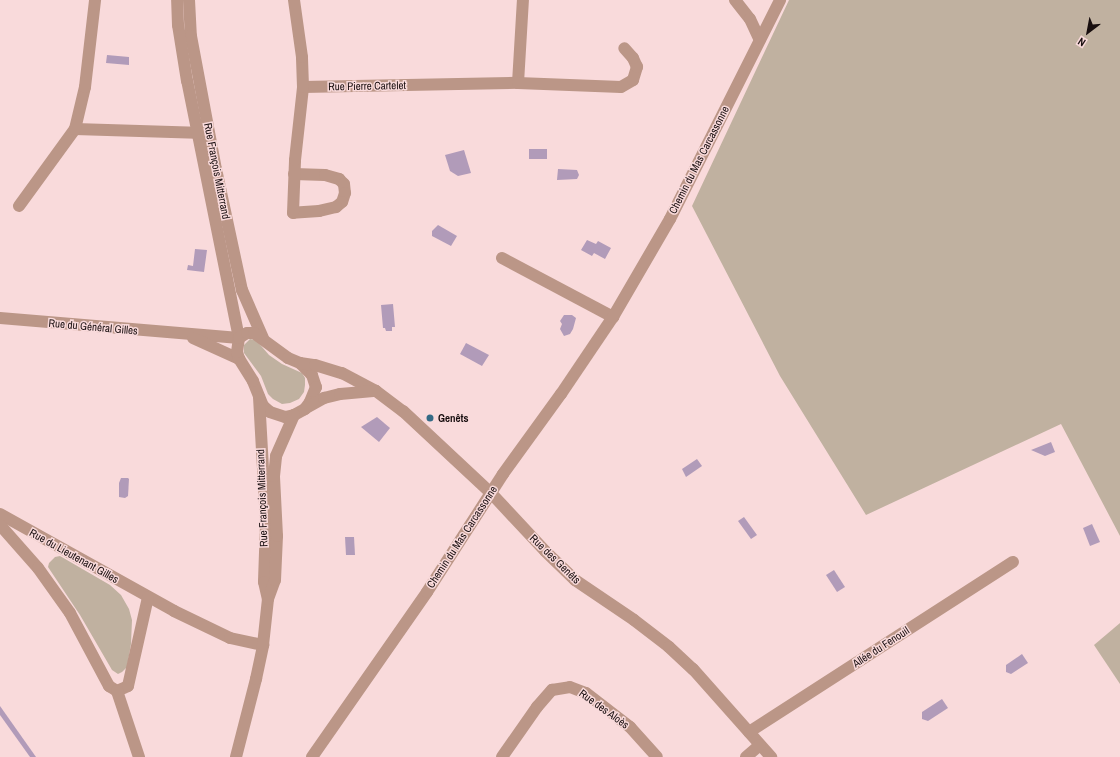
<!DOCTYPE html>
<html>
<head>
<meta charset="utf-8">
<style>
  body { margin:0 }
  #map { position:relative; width:1120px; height:757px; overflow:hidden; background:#f9dadb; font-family:"Archivo Narrow",sans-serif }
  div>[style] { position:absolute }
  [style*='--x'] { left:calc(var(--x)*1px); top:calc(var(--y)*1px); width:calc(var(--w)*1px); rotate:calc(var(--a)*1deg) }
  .green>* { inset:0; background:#c0b1a0 }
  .water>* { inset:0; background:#b19bb9 }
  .minor>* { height:12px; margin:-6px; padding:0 6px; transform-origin:6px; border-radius:6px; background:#bb9687 }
  .dots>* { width:11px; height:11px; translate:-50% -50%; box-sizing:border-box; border:2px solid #f9dadb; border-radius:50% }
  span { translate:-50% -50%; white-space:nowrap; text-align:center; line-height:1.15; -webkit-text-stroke:3px #f9dadb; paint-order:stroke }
  .street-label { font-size:11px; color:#180e0f }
  .poi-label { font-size:11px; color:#180e0f; font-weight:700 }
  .left { translate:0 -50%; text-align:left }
  .north { position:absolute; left:1068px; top:12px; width:40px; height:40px; -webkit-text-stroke:3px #f9dadb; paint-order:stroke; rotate:212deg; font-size:11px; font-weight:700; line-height:16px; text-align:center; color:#180e0f }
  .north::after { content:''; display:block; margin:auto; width:14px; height:18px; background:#180e0f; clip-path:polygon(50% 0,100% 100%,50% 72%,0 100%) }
</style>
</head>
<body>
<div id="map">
  <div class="green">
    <div style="clip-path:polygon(789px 0,1120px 0,1120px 536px,1061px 424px,866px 515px,780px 376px,692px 206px)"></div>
    <div style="clip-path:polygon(250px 339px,256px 340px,269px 355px,282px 364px,302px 373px,305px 378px,305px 385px,304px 392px,299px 399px,290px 403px,282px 404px,273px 399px,268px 394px,261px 376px,244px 353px,244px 345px)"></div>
    <div style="clip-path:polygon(60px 556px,110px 585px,121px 595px,129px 609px,132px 620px,131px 644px,127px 667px,122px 672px,118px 674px,112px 670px,80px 615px,48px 567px,49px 563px,55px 557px)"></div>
    <div style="clip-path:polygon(1120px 623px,1120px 684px,1094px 645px)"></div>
  </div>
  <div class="water">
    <div style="clip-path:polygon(107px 55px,129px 57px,129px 65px,106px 63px)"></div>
    <div style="clip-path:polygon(529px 149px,547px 149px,547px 159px,529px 159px)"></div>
    <div style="clip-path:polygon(464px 150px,471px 173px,458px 176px,450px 171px,445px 155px)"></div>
    <div style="clip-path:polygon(558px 169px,577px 170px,579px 175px,577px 179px,557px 180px)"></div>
    <div style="clip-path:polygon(438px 225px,457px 236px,451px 246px,432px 236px,432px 231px)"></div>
    <div style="clip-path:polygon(587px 240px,596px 244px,598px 241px,611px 248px,605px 259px,594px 253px,592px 256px,581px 250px)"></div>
    <div style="clip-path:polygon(195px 249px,207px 250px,204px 272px,187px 270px,188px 265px,193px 266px)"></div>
    <div style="clip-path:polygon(393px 304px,395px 327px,392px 327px,392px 331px,386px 331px,385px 328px,383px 328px,381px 305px)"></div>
    <div style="clip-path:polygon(564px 315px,572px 315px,576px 318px,573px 329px,570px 334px,564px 336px,560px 329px,562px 324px,560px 321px)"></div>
    <div style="clip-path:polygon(466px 343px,489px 355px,482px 366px,460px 354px)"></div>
    <div style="clip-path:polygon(377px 417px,390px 428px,379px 442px,361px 427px)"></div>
    <div style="clip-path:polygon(1051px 442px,1055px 452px,1045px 456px,1031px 450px)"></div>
    <div style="clip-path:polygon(697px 459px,702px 466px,686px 477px,682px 469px)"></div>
    <div style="clip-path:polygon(121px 478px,128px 478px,129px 479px,128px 496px,125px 498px,119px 497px,119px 483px)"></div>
    <div style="clip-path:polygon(744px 517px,757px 535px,751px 539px,738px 521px)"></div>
    <div style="clip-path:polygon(1092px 524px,1100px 542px,1090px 546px,1083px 528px)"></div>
    <div style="clip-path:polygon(345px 537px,354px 537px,355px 555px,346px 555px)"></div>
    <div style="clip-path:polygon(834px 570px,845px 587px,837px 592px,826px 575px)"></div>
    <div style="clip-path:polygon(1022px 654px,1028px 663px,1011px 674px,1006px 672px,1006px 665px)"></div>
    <div style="clip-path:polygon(942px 699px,948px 708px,928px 721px,922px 719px,922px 712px)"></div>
    <div style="clip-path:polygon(0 706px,36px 757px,30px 757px,0 715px)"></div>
  </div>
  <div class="minor">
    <div style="--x:189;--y:0;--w:36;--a:87"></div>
    <div style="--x:191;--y:36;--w:135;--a:79.4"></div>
    <div style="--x:216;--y:169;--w:124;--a:77.9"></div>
    <div style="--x:242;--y:290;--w:52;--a:66.4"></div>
    <div style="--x:735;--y:0;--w:24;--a:52"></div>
    <div style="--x:750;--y:19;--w:23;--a:65"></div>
    <div style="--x:518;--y:83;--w:83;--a:-86.6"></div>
    <div style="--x:303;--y:87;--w:215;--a:-1.1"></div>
    <div style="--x:518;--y:83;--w:103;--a:2.2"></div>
    <div style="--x:621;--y:87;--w:14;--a:-30"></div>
    <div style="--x:633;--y:80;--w:14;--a:-73"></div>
    <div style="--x:637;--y:67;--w:10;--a:-114"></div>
    <div style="--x:633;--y:58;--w:13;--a:-132"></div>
    <div style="--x:75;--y:129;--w:129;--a:1.8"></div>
    <div style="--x:294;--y:174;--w:31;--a:2"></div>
    <div style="--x:325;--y:175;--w:15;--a:16"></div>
    <div style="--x:339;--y:179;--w:7;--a:45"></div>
    <div style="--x:344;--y:184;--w:9;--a:84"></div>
    <div style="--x:345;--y:193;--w:9;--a:108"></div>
    <div style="--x:342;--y:202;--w:8;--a:140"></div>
    <div style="--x:336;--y:207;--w:17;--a:167"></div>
    <div style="--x:319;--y:211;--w:26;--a:176"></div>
    <div style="--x:293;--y:213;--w:53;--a:-87.8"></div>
    <div style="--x:295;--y:160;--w:73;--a:-83.7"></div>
    <div style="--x:303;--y:87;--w:30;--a:-92"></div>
    <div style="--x:302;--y:57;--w:58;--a:-98"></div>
    <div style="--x:19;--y:206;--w:95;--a:-54"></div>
    <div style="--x:75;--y:129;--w:43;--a:-76.6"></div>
    <div style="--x:85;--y:87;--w:88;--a:-83.4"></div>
    <div style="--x:502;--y:258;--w:126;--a:28"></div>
    <div style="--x:0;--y:318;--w:240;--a:4.8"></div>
    <div style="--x:239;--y:338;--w:262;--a:-101.4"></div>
    <div style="--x:187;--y:81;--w:57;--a:-99.1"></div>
    <div style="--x:178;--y:25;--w:25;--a:-92"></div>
    <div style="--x:193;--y:338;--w:51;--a:24.5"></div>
    <div style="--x:300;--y:363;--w:17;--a:45"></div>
    <div style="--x:312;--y:375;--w:13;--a:72"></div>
    <div style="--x:316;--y:387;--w:16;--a:112"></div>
    <div style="--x:310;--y:402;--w:9;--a:126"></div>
    <div style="--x:305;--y:409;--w:13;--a:151"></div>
    <div style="--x:294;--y:415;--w:9;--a:167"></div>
    <div style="--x:285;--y:417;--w:16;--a:-162"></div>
    <div style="--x:270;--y:412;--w:9;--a:-139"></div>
    <div style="--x:263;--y:406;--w:27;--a:-112"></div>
    <div style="--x:253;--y:381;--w:26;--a:-122"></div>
    <div style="--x:239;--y:359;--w:7;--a:-106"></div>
    <div style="--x:237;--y:352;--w:14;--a:-82"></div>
    <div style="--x:239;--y:338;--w:9;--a:-32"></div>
    <div style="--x:247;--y:333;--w:7;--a:0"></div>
    <div style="--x:254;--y:333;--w:42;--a:36.3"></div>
    <div style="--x:288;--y:358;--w:13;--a:23"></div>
    <div style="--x:300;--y:363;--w:15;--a:8"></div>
    <div style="--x:315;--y:365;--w:28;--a:17"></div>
    <div style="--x:342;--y:373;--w:38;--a:28"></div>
    <div style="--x:376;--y:391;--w:34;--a:37"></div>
    <div style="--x:403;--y:411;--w:120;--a:43"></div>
    <div style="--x:491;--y:493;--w:79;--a:47"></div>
    <div style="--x:545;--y:551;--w:42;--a:44"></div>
    <div style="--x:575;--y:580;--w:71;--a:34.1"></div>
    <div style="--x:634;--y:620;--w:44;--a:37.6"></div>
    <div style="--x:669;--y:647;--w:33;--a:43"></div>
    <div style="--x:693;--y:669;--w:118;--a:48.4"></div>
    <div style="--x:259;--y:397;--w:127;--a:86.8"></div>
    <div style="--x:266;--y:524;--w:58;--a:92"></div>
    <div style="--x:264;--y:582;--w:17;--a:77"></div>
    <div style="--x:306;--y:408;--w:21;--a:-29"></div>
    <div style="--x:324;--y:398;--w:16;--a:-14"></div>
    <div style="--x:340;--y:394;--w:36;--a:-5"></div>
    <div style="--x:0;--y:514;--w:199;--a:29.1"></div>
    <div style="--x:174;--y:611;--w:62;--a:25.7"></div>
    <div style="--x:230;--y:638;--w:34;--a:12"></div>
    <div style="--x:0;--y:525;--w:57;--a:48.5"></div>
    <div style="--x:38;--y:568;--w:55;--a:54.6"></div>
    <div style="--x:70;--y:613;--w:83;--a:61.9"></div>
    <div style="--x:109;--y:686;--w:9;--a:32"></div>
    <div style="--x:117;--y:691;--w:12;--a:-24"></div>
    <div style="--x:128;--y:686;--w:91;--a:-77.3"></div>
    <div style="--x:117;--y:691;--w:70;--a:71.6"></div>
    <div style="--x:749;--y:732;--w:314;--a:-32.8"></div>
    <div style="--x:236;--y:757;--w:81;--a:-75.6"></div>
    <div style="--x:256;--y:679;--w:35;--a:-78"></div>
    <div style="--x:263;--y:645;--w:46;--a:-83.8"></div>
    <div style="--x:268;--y:599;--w:20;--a:-70"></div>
    <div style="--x:275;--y:580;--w:44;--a:-87.4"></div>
    <div style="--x:277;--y:536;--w:60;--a:-92.9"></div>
    <div style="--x:274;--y:476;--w:20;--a:-84"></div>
    <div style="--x:276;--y:456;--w:45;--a:-66.3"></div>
    <div style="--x:312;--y:757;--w:201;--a:-55.1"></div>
    <div style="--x:427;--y:592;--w:140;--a:-57.2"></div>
    <div style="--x:503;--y:474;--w:99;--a:-54.1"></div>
    <div style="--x:561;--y:394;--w:93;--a:-56"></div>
    <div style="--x:613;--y:317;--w:113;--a:-59.8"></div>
    <div style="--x:670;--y:219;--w:245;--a:-63.3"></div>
    <div style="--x:502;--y:757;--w:61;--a:-55"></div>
    <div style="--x:537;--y:707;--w:23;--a:-49"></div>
    <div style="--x:552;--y:690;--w:18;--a:-9"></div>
    <div style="--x:570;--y:687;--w:17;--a:21"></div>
    <div style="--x:586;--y:693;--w:56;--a:37.7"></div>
    <div style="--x:630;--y:727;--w:40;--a:48"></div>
    <div style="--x:746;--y:757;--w:18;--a:-41"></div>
  </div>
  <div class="dots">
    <div style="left:430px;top:418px;background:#346a85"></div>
  </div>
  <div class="street-label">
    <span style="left:367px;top:86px;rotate:-1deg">Rue Pierre Cartelet</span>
    <span style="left:699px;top:160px;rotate:-63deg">Chemin du Mas Carcassonne</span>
    <span style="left:217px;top:171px;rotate:79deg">Rue François Mitterrand</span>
    <span style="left:93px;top:327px;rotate:5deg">Rue du Général Gilles</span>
    <span style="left:262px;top:498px;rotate:-92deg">Rue François Mitterrand</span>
    <span style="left:462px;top:537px;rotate:-57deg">Chemin du Mas Carcassonne</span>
    <span style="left:74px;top:556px;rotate:29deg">Rue du Lieutenant Gilles</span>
    <span style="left:555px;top:559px;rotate:44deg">Rue des Genêts</span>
    <span style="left:881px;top:647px;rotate:-33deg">Allée du Fenouil</span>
    <span style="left:604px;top:709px;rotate:36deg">Rue des Aloès</span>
  </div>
  <div class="poi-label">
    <span class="left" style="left:438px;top:418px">Genêts</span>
  </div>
  <div class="north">N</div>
</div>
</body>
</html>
